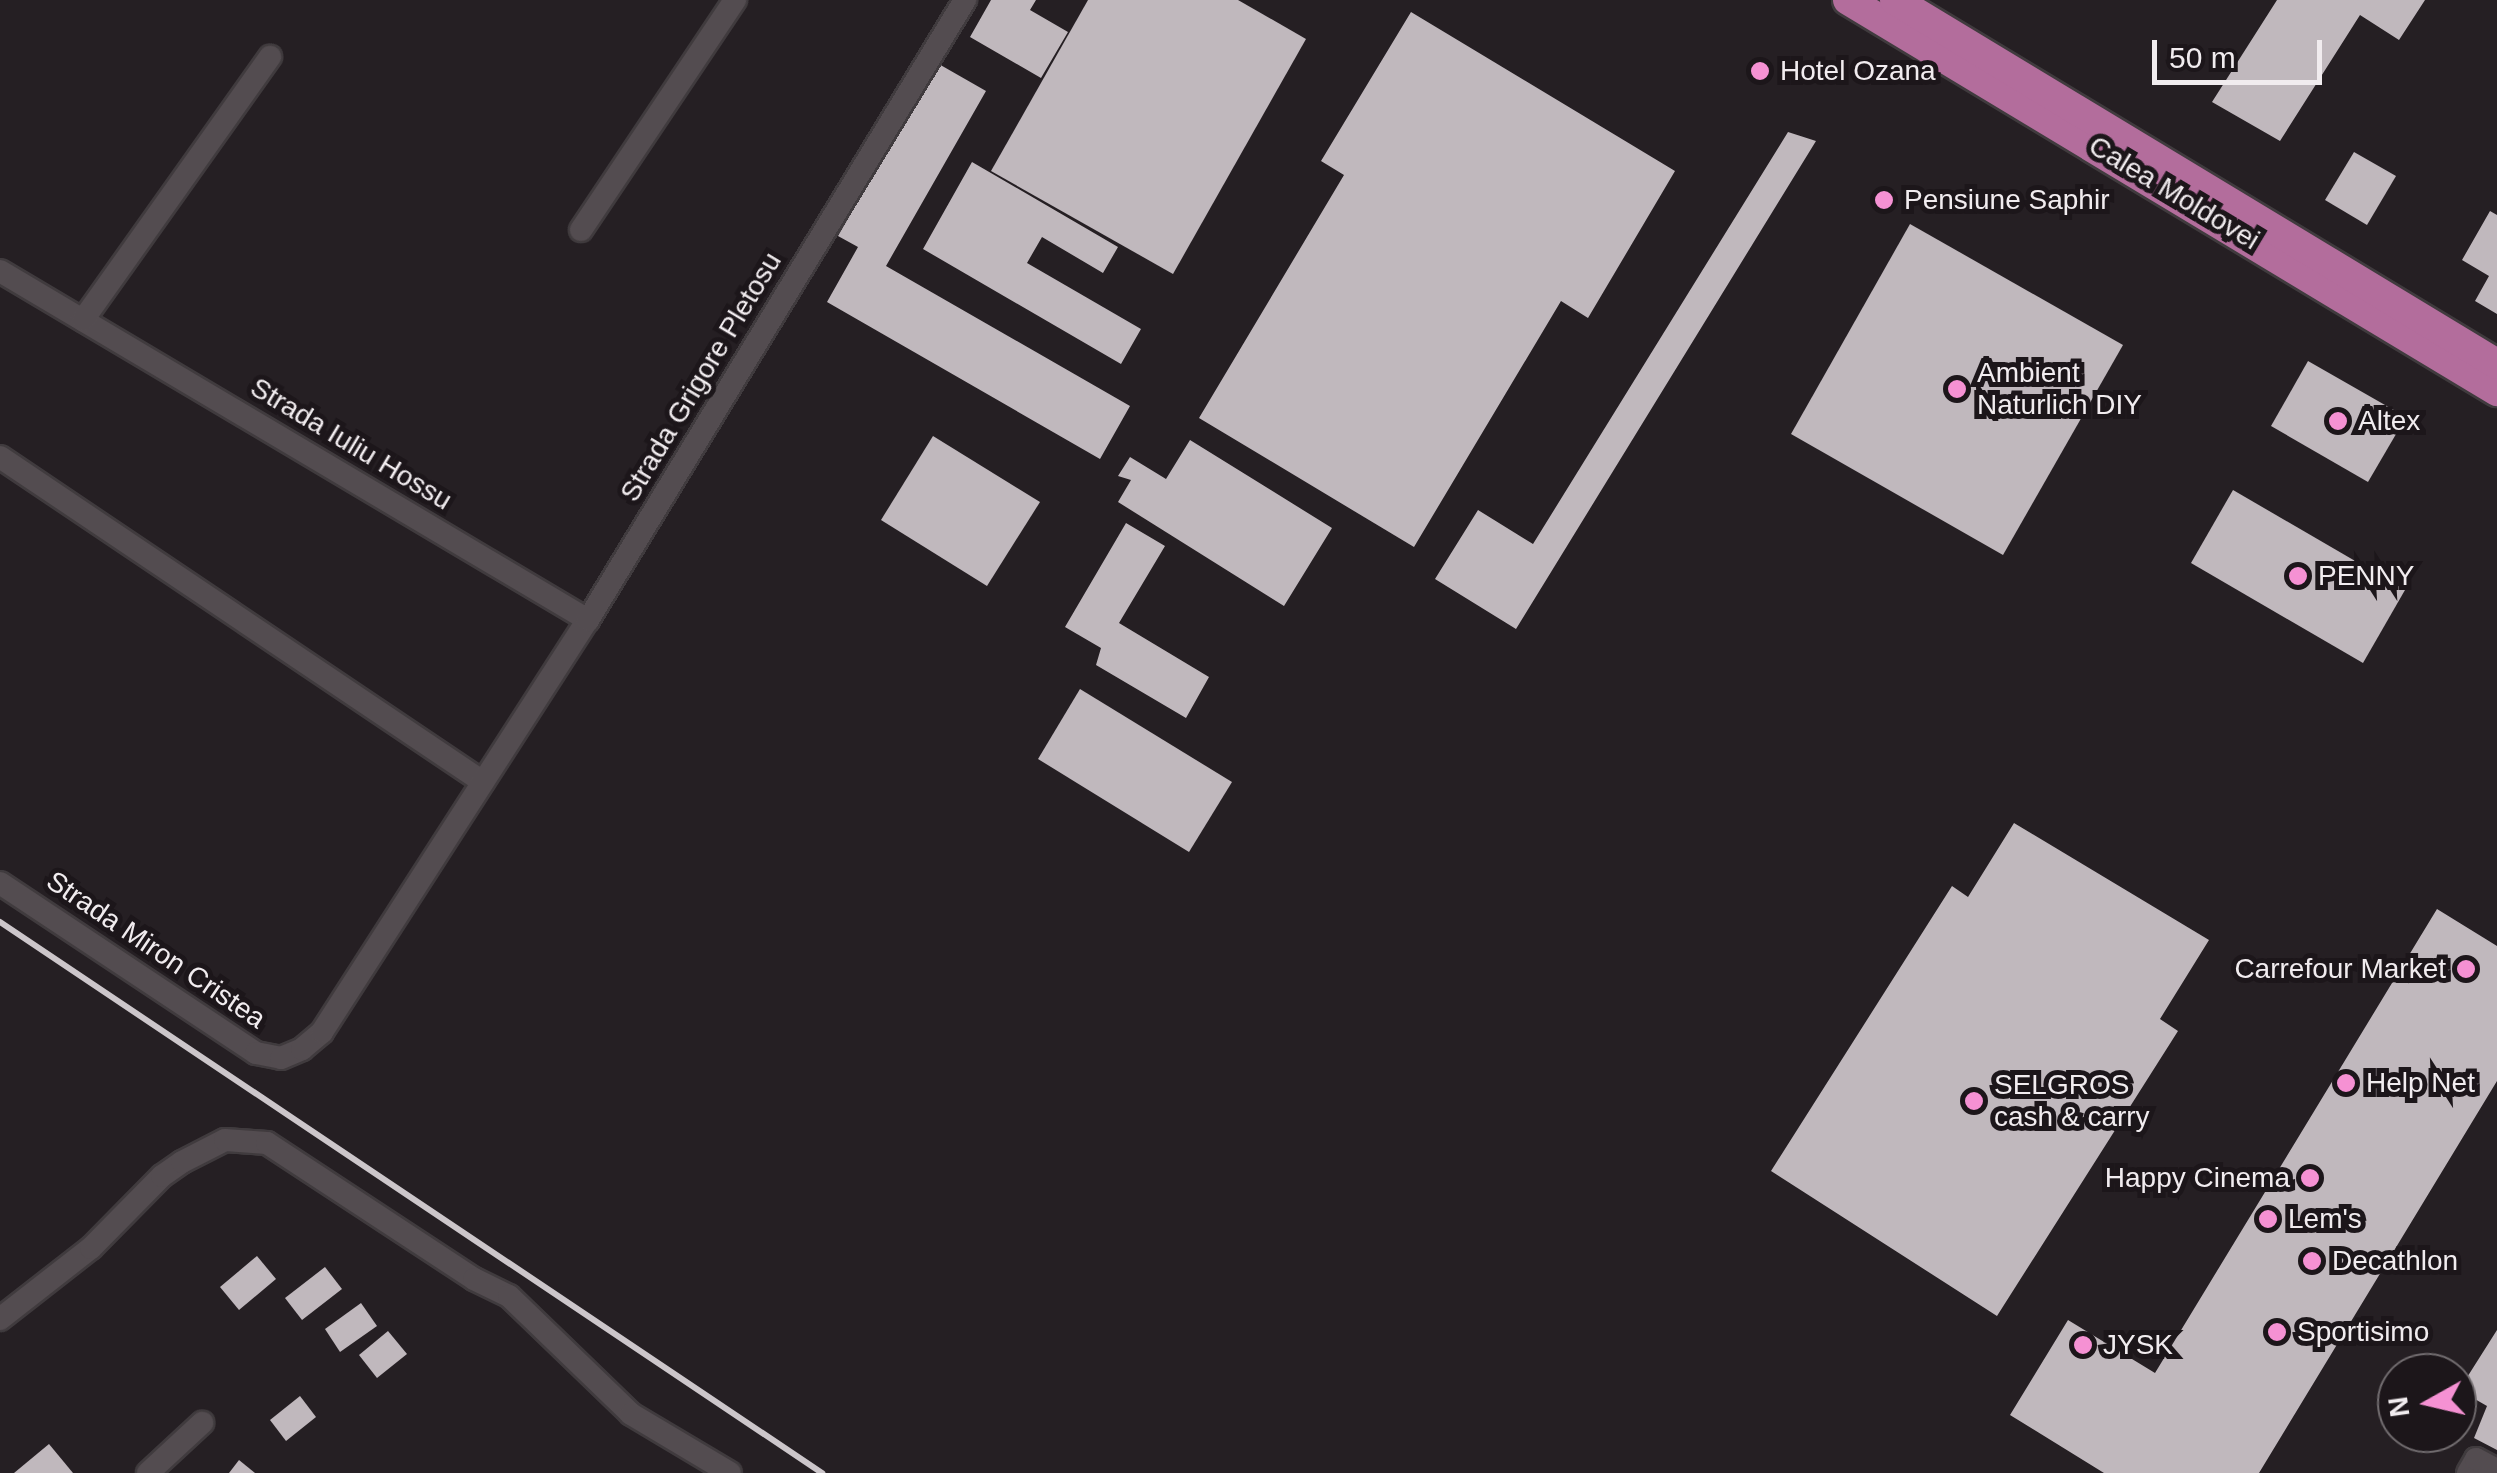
<!DOCTYPE html>
<html>
<head>
<meta charset="utf-8">
<style>
  body { margin:0 }
  #map { position:relative; width:2497px; height:1473px; overflow:hidden; background:#251f23; font-family:Helvetica,sans-serif }
  div>[style] { position:absolute }
  [style*='--x'] { left:calc(var(--x)*1px); top:calc(var(--y)*1px); width:calc(var(--w)*1px); rotate:calc(var(--a)*1deg) }
  .building>* { inset:0; background:#c0b8bd }
  .roads { filter:drop-shadow(2px 0 #403b3e) drop-shadow(-2px 0 #403b3e) drop-shadow(0 2px #403b3e) drop-shadow(0 -2px #403b3e) }
  .minor>* { height:22px; margin:-11px; padding:0 11px; transform-origin:11px; border-radius:11px; background:#534c50 }
  .primary>* { height:30px; margin:-15px; padding:0 15px; transform-origin:15px; border-radius:15px; background:#b36d9c }
  .rail>* { height:6px; margin:-3px; padding:0 3px; transform-origin:3px; border-radius:3px; background:#ccc6ca }
  .dots>* { width:28px; height:28px; translate:-50% -50%; box-sizing:border-box; border:5px solid #1c161a; border-radius:50% }
  span { translate:-50% -50%; white-space:nowrap; text-align:center; line-height:1.15; -webkit-text-stroke:10px #1c161a; paint-order:stroke }
  .poi-label { font-size:28px; color:#f1ecef }
  .left { translate:0 -50%; text-align:left }
  .right { translate:-100% -50%; text-align:right }
  .street-label { font-size:28px; color:#f1ecef }
  .north { position:absolute; left:2377px; top:1353px; width:100px; height:100px; box-sizing:border-box; background:#1c161a; border:2px solid #716c6f; border-radius:50%; rotate:262deg; font-size:28px; font-weight:700; line-height:40px; text-align:center; color:#f1ecef }
  .north::after { content:''; display:block; margin:auto; width:35px; height:45px; background:#f591d3; clip-path:polygon(50% 0,100% 100%,50% 72%,0 100%) }
  .scale { position:absolute; left:2152px; top:40px; width:170px; height:45px; box-sizing:border-box; border:5px solid #f1ecef; border-top:0; padding-left:12px; font-size:30px; line-height:35px; white-space:nowrap; color:#f1ecef; -webkit-text-stroke:8px #1c161a; paint-order:stroke }
</style>
</head>
<body>
<div id="map">
  <div class="building">
    <div style="clip-path:polygon(991px 0,1036px 0,1030px 10px,1068px 32px,1041px 78px,970px 37px)"></div>
    <div style="clip-path:polygon(1088px 0,1238px 0,1306px 39px,1173px 274px,991px 171px)"></div>
    <div style="clip-path:polygon(2277px 0,2425px 0,2399px 40px,2360px 15px,2280px 141px,2212px 102px)"></div>
    <div style="clip-path:polygon(1411px 12px,1675px 171px,1588px 318px,1561px 301px,1414px 547px,1199px 418px,1344px 175px,1321px 161px)"></div>
    <div style="clip-path:polygon(937px 63px,986px 91px,886px 266px,1130px 406px,1100px 459px,827px 302px,858px 247px,838px 236px)"></div>
    <div style="clip-path:polygon(1788px 132px,1816px 141px,1516px 629px,1435px 579px,1478px 510px,1533px 544px)"></div>
    <div style="clip-path:polygon(2354px 152px,2396px 176px,2367px 225px,2325px 200px)"></div>
    <div style="clip-path:polygon(972px 162px,1118px 247px,1103px 273px,1042px 237px,1027px 263px,1141px 329px,1121px 364px,923px 249px)"></div>
    <div style="clip-path:polygon(2490px 211px,2497px 215px,2497px 314px,2475px 301px,2489px 276px,2462px 260px)"></div>
    <div style="clip-path:polygon(1910px 224px,2123px 345px,2003px 555px,1791px 434px)"></div>
    <div style="clip-path:polygon(2308px 361px,2406px 417px,2368px 482px,2271px 426px)"></div>
    <div style="clip-path:polygon(933px 436px,1040px 502px,987px 586px,881px 520px)"></div>
    <div style="clip-path:polygon(1190px 440px,1332px 528px,1284px 606px,1118px 502px,1131px 480px,1118px 476px,1130px 457px,1166px 479px)"></div>
    <div style="clip-path:polygon(2233px 490px,2405px 590px,2363px 663px,2191px 563px)"></div>
    <div style="clip-path:polygon(1126px 523px,1165px 546px,1119px 623px,1209px 677px,1186px 718px,1096px 665px,1101px 648px,1065px 627px)"></div>
    <div style="clip-path:polygon(1080px 689px,1232px 782px,1189px 852px,1038px 759px)"></div>
    <div style="clip-path:polygon(2014px 823px,2209px 940px,2160px 1019px,2178px 1031px,1997px 1316px,1771px 1171px,1952px 886px,1968px 897px)"></div>
    <div style="clip-path:polygon(2437px 909px,2497px 946px,2497px 1081px,2259px 1473px,2104px 1473px,2010px 1415px,2068px 1320px,2155px 1373px)"></div>
    <div style="clip-path:polygon(257px 1256px,276px 1279px,239px 1310px,220px 1287px)"></div>
    <div style="clip-path:polygon(325px 1267px,342px 1289px,302px 1320px,285px 1298px)"></div>
    <div style="clip-path:polygon(361px 1303px,377px 1326px,340px 1352px,325px 1329px)"></div>
    <div style="clip-path:polygon(2497px 1330px,2497px 1450px,2474px 1438px,2487px 1406px,2459px 1390px)"></div>
    <div style="clip-path:polygon(388px 1331px,407px 1354px,377px 1378px,359px 1355px)"></div>
    <div style="clip-path:polygon(300px 1396px,316px 1417px,286px 1441px,270px 1420px)"></div>
    <div style="clip-path:polygon(49px 1444px,73px 1473px,14px 1473px)"></div>
    <div style="clip-path:polygon(239px 1460px,255px 1473px,229px 1473px)"></div>
  </div>
  <div class="roads">
    <div class="minor">
      <div style="--x:581;--y:230;--w:277;--a:-56.2"></div>
      <div style="--x:0;--y:271;--w:684;--a:30.69"></div>
      <div style="--x:83;--y:320;--w:323;--a:-54.6"></div>
      <div style="--x:0;--y:457;--w:582;--a:33.94"></div>
      <div style="--x:0;--y:883;--w:307;--a:33.6"></div>
      <div style="--x:256;--y:1053;--w:25;--a:11"></div>
      <div style="--x:281;--y:1058;--w:23;--a:-23"></div>
      <div style="--x:302;--y:1049;--w:26;--a:-40"></div>
      <div style="--x:322;--y:1032;--w:490;--a:-57.2"></div>
      <div style="--x:588;--y:620;--w:726;--a:-58.7"></div>
      <div style="--x:0;--y:1319;--w:115;--a:-38"></div>
      <div style="--x:91;--y:1248;--w:101;--a:-45.4"></div>
      <div style="--x:162;--y:1176;--w:24;--a:-35"></div>
      <div style="--x:182;--y:1162;--w:48;--a:-27.1"></div>
      <div style="--x:225;--y:1140;--w:42;--a:4.1"></div>
      <div style="--x:267;--y:1143;--w:248;--a:33.3"></div>
      <div style="--x:474;--y:1279;--w:39;--a:26"></div>
      <div style="--x:509;--y:1296;--w:170;--a:44"></div>
      <div style="--x:631;--y:1414;--w:115;--a:30.8"></div>
      <div style="--x:148;--y:1473;--w:74;--a:-42.8"></div>
      <div style="--x:2468;--y:1473;--w:16;--a:-60"></div>
      <div style="--x:2476;--y:1459;--w:24;--a:28"></div>
    </div>
    <div class="primary">
      <div style="--x:1848;--y:0;--w:758;--a:31.07"></div>
      <div style="--x:1895;--y:0;--w:703;--a:31.16"></div>
    </div>
  </div>
  <div class="rail">
    <div style="--x:0;--y:922;--w:990;--a:33.83"></div>
  </div>
  <div class="dots">
    <div style="left:1760px;top:71px;background:#f591d3"></div>
    <div style="left:1884px;top:200px;background:#f591d3"></div>
    <div style="left:1957px;top:389px;background:#f591d3"></div>
    <div style="left:2338px;top:421px;background:#f591d3"></div>
    <div style="left:2298px;top:576px;background:#f591d3"></div>
    <div style="left:2466px;top:969px;background:#f591d3"></div>
    <div style="left:2346px;top:1083px;background:#f591d3"></div>
    <div style="left:1974px;top:1101px;background:#f591d3"></div>
    <div style="left:2310px;top:1178px;background:#f591d3"></div>
    <div style="left:2268px;top:1219px;background:#f591d3"></div>
    <div style="left:2312px;top:1261px;background:#f591d3"></div>
    <div style="left:2277px;top:1332px;background:#f591d3"></div>
    <div style="left:2083px;top:1345px;background:#f591d3"></div>
  </div>
  <div class="poi-label">
    <span class="left" style="left:1780px;top:71px">Hotel Ozana</span>
    <span class="left" style="left:1904px;top:200px">Pensiune Saphir</span>
    <span class="left" style="left:1977px;top:389px">Ambient<br>Naturlich DIY</span>
    <span class="left" style="left:2358px;top:421px">Altex</span>
    <span class="left" style="left:2318px;top:576px">PENNY</span>
    <span class="right" style="left:2446px;top:969px">Carrefour Market</span>
    <span class="left" style="left:2366px;top:1083px">Help Net</span>
    <span class="left" style="left:1994px;top:1101px">SELGROS<br>cash &amp; carry</span>
    <span class="right" style="left:2290px;top:1178px">Happy Cinema</span>
    <span class="left" style="left:2288px;top:1219px">Lem's</span>
    <span class="left" style="left:2332px;top:1261px">Decathlon</span>
    <span class="left" style="left:2297px;top:1332px">Sportisimo</span>
    <span class="left" style="left:2103px;top:1345px">JYSK</span>
  </div>
  <div class="street-label">
    <span style="left:2174px;top:193px;rotate:31deg">Calea Moldovei</span>
    <span style="left:701px;top:377px;rotate:-59deg">Strada Grigore Pletosu</span>
    <span style="left:351px;top:444px;rotate:31deg">Strada Iuliu Hossu</span>
    <span style="left:156px;top:950px;rotate:34deg">Strada Miron Cristea</span>
  </div>
  <div class="north">N</div>
  <div class="scale">50 m</div>
</div>
</body>
</html>
